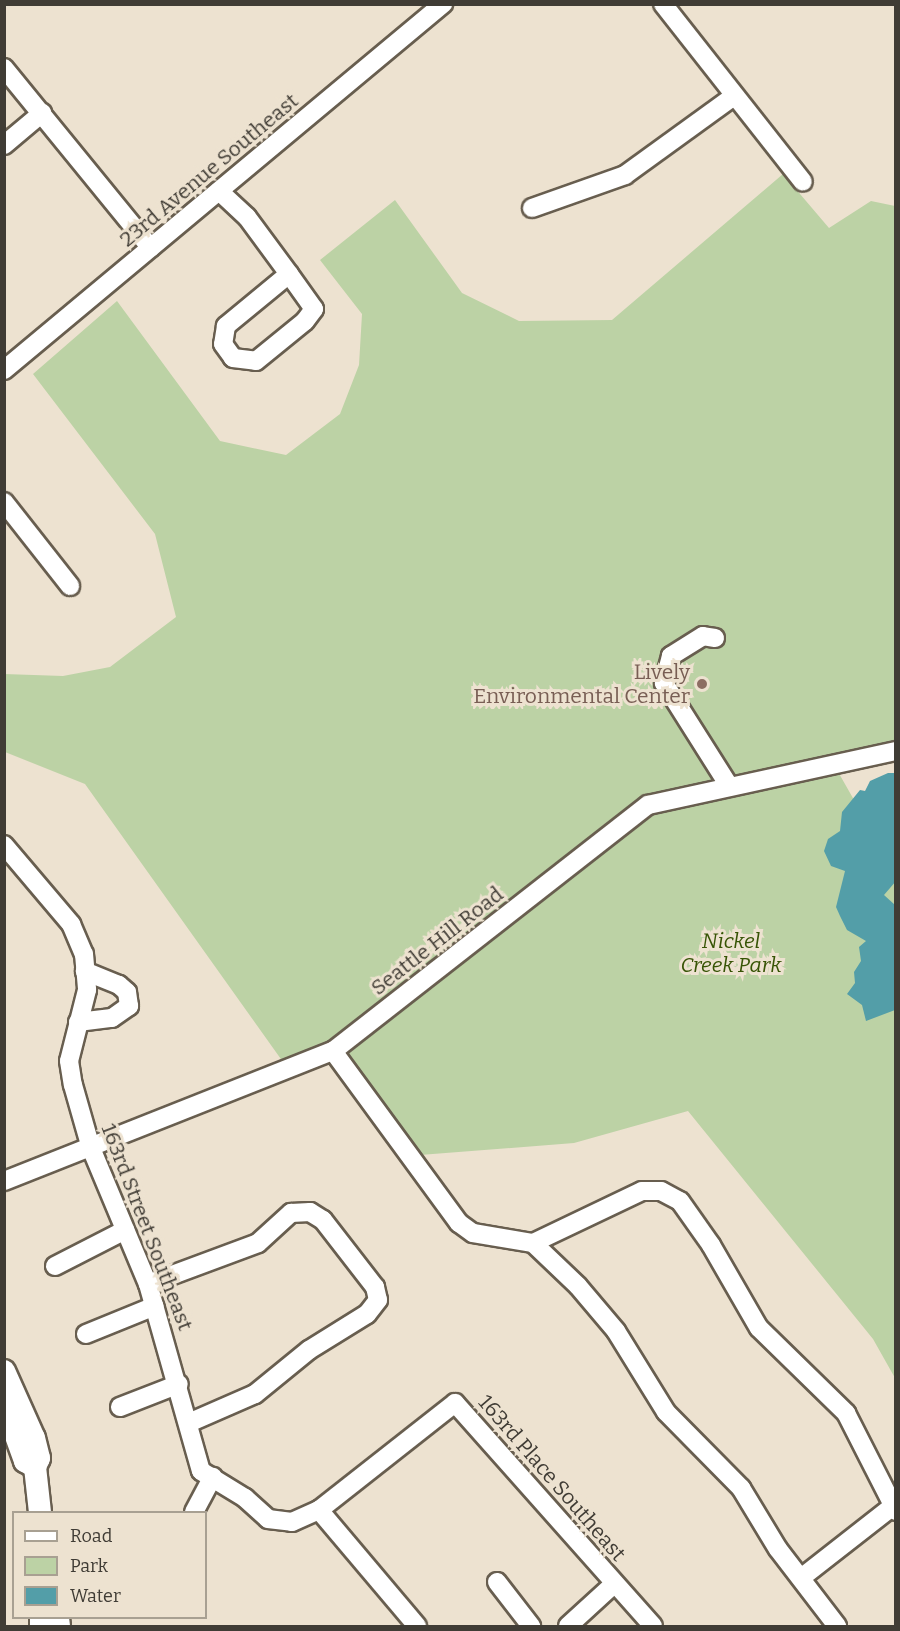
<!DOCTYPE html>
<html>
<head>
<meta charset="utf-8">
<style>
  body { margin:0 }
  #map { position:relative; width:900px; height:1631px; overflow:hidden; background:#ede2d0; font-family:Bitter,serif }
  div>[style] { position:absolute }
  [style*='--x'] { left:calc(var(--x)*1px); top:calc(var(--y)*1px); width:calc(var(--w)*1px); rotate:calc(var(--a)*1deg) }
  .green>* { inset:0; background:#bcd2a5 }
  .water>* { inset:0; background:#539ea8 }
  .roads { filter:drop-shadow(2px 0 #685e4f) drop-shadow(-2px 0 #685e4f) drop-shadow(0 2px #685e4f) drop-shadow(0 -2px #685e4f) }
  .minor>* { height:18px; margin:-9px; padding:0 9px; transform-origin:9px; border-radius:9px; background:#fff }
  .major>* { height:22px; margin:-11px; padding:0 11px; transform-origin:11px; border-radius:11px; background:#fff }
  .dots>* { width:16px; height:16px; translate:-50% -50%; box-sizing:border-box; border:3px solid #ede2d0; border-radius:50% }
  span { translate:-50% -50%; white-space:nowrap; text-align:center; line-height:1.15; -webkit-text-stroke:6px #ede2d0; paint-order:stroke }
  .street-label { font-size:21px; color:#403c35 }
  .education-label { font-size:21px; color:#785e54 }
  .right { translate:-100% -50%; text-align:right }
  .park-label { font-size:21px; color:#375405; font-style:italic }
  .frame { position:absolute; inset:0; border:6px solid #403c35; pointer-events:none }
  .legend { position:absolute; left:12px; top:1511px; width:195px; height:108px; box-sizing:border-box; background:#ede2d0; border:2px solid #a8a092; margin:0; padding:8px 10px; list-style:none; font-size:18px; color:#403c35 }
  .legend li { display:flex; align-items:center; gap:12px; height:30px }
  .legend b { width:30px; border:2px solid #a8a092 }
</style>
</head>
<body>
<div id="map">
  <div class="green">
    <div style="clip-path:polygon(783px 174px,829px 228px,871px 201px,895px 206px,895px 751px,833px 763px,895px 872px,895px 1378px,873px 1339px,688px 1111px,574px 1143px,407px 1156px,333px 1051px,288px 1069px,85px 784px,5px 752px,4px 674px,63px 676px,110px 667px,176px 617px,155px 534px,33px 374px,117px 301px,220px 441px,286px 455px,340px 414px,359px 365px,362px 314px,320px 260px,395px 200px,462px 293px,519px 321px,612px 320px)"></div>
  </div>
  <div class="water">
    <div style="clip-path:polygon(888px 773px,895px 773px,896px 881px,884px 895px,895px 905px,895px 1010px,866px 1021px,862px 1005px,847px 994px,855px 983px,854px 972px,861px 961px,859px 947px,866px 941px,847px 930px,840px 916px,836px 907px,845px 871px,831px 866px,824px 851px,828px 839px,840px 831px,842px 812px,860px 790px,865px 791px,870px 781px)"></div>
  </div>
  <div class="roads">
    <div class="minor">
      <div style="--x:663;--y:4;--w:226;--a:51.8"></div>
      <div style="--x:4;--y:68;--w:232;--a:50.8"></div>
      <div style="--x:4;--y:145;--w:50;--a:-40.1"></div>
      <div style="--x:219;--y:191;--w:38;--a:43"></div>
      <div style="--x:247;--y:217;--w:71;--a:53.6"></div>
      <div style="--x:289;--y:274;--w:82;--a:140.5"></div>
      <div style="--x:226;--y:326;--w:18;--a:99"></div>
      <div style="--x:223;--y:344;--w:17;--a:54"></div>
      <div style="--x:233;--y:358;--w:23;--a:7"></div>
      <div style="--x:256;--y:361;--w:63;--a:-39.2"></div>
      <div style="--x:305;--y:321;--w:15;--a:-53"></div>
      <div style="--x:314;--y:309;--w:43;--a:-125.5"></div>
      <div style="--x:532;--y:208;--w:99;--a:-19.5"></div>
      <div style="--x:625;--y:175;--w:135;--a:-35.9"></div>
      <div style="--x:4;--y:370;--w:572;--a:-39.82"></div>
      <div style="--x:4;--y:502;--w:107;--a:51.8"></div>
      <div style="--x:715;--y:638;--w:12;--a:-171"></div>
      <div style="--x:703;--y:636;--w:38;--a:148"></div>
      <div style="--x:671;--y:656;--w:28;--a:105"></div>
      <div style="--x:664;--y:683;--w:122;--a:57.7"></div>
      <div style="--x:4;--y:845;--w:104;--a:49.7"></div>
      <div style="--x:71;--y:924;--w:33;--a:67"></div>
      <div style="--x:84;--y:954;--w:36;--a:85"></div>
      <div style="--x:87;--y:990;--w:73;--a:104.2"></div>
      <div style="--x:69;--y:1061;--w:24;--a:81"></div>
      <div style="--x:73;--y:1085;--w:66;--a:74.1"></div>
      <div style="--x:91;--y:1148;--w:147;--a:67.3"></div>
      <div style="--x:148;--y:1284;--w:194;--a:74.2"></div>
      <div style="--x:201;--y:1471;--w:52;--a:31.5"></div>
      <div style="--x:245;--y:1498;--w:31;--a:42"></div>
      <div style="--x:268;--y:1519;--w:24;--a:7"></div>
      <div style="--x:292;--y:1522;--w:30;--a:-24"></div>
      <div style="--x:319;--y:1510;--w:152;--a:49.8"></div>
      <div style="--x:78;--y:1022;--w:34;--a:-7"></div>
      <div style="--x:112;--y:1018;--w:21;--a:-35"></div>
      <div style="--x:129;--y:1006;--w:14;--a:-98"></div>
      <div style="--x:127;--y:992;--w:11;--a:-139"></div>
      <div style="--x:119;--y:985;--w:37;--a:-158"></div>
      <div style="--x:333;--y:1051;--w:213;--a:53.8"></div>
      <div style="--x:459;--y:1223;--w:17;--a:36"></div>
      <div style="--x:473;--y:1233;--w:61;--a:9.5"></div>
      <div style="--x:533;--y:1243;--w:62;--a:43.7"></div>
      <div style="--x:578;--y:1286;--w:59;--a:49.8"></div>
      <div style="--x:616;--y:1331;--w:95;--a:58.3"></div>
      <div style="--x:666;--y:1412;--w:107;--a:45.4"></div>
      <div style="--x:741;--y:1488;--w:71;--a:58.8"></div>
      <div style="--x:778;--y:1549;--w:97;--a:52.5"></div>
      <div style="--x:4;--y:1181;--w:354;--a:-21.6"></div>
      <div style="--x:333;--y:1051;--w:400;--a:-38"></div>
      <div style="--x:648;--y:805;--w:254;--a:-12.3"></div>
      <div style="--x:533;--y:1243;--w:121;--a:-25.5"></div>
      <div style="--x:642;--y:1191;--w:19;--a:0"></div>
      <div style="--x:661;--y:1191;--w:21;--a:28"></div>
      <div style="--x:680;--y:1201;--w:54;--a:54.8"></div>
      <div style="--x:711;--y:1245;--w:96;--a:60"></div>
      <div style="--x:759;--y:1328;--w:122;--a:44.3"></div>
      <div style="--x:846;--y:1413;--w:110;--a:63"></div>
      <div style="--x:55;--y:1266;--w:79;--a:-27.2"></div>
      <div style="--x:148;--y:1284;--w:117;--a:-20.4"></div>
      <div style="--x:258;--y:1243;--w:45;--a:-42.3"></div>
      <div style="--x:291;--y:1213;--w:19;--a:-3"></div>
      <div style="--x:310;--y:1212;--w:15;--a:32"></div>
      <div style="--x:323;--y:1220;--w:85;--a:52.2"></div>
      <div style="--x:375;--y:1287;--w:13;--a:77"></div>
      <div style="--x:378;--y:1300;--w:18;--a:128"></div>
      <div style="--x:367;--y:1314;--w:68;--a:148.2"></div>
      <div style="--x:309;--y:1350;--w:70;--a:140.8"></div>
      <div style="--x:255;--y:1394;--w:70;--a:156.4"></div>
      <div style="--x:86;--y:1334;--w:74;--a:-22.1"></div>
      <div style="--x:120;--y:1407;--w:63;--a:-21.3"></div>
      <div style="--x:319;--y:1510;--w:173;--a:-38.2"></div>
      <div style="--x:455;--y:1403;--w:298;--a:48.4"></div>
      <div style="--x:194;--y:1512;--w:40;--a:-62"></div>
      <div style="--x:801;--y:1578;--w:115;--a:-38"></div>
      <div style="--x:497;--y:1582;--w:56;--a:52.3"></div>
      <div style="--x:568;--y:1626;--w:62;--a:-42.4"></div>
    </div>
    <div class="major">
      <div style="--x:4;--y:1371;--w:73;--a:65.9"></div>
      <div style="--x:34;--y:1438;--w:21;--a:76"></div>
      <div style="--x:39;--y:1458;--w:10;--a:114"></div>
      <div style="--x:35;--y:1467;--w:45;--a:83.7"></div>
      <div style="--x:4;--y:1403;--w:62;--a:70.1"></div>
      <div style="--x:25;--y:1461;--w:12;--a:31"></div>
      <div style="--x:41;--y:1618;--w:8;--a:90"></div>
      <div style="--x:58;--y:1618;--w:8;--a:83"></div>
    </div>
  </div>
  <div class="dots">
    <div style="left:702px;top:684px;background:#8d6e63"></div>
  </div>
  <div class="street-label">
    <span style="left:209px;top:170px;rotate:-40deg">23rd Avenue Southeast</span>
    <span style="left:437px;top:941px;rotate:-38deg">Seattle Hill Road</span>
    <span style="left:147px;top:1227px;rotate:69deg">163rd Street Southeast</span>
    <span style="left:552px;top:1478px;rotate:49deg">163rd Place Southeast</span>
  </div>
  <div class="education-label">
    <span class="right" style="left:690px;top:684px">Lively<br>Environmental Center</span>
  </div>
  <div class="park-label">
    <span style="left:731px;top:953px">Nickel<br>Creek Park</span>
  </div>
  <div class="frame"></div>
  <ul class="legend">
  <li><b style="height:8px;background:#fff"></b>Road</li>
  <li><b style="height:16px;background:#bcd2a5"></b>Park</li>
  <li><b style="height:16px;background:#539ea8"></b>Water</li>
  </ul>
</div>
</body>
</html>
